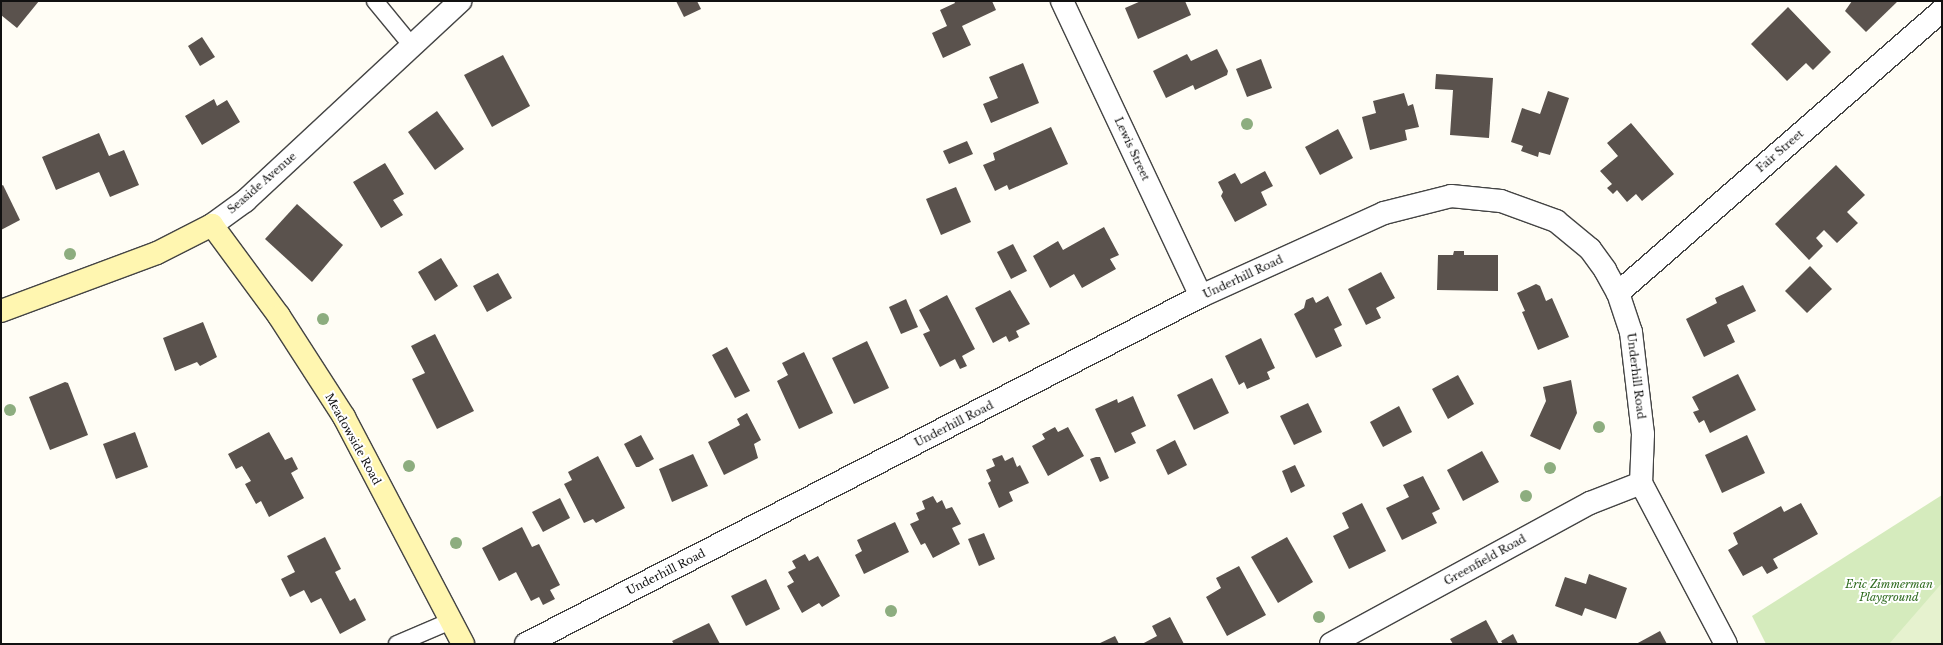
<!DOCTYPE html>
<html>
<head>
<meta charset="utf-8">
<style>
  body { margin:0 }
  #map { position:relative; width:1943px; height:645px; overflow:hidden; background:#fffdf5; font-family:"Libre Baskerville",serif }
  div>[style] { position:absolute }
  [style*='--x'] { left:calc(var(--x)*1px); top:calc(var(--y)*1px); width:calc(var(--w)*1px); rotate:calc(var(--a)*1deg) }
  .green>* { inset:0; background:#d5ebbd }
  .pitch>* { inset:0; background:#e6f2cf }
  .building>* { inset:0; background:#5a524d }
  .roads { filter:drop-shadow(1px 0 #444) drop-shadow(-1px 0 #444) drop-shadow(0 1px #444) drop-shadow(0 -1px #444) }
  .service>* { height:16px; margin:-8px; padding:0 8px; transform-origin:8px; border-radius:8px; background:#fff }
  .minor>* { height:22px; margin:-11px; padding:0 11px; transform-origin:11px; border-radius:11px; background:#fff }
  .tertiary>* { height:22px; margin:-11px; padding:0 11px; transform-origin:11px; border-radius:11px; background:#fff }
  .secondary>* { height:22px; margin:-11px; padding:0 11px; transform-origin:11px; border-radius:11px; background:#fff6b0 }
  .trees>* { width:12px; height:12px; margin:-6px; border-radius:50%; background:#8dad7f }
  span { translate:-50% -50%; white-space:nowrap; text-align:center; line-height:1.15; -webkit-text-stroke:4px #fff; paint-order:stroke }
  .street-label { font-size:11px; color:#111 }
  .park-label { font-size:11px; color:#2f6b1f; font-style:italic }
  .frame { position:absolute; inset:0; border:2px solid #111; pointer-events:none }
</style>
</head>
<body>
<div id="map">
  <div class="green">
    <div style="clip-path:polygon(1942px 495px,1942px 644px,1766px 644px,1752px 616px)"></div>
  </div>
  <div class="pitch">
    <div style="clip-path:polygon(1942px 583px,1942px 644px,1889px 644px)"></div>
  </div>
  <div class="building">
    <div style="clip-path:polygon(1px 1px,39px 1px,17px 28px,1px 15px)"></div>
    <div style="clip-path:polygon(676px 1px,697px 1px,701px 9px,684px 17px)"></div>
    <div style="clip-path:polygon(954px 1px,992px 1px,996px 10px,962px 26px,971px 45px,943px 58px,932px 33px,947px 26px,940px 10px,955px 3px)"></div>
    <div style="clip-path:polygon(1141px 1px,1185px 1px,1191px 15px,1138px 39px,1125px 8px)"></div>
    <div style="clip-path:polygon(1852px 1px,1898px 1px,1866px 32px,1845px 11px)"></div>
    <div style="clip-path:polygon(1788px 7px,1831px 52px,1813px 70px,1806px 63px,1787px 81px,1751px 44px)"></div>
    <div style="clip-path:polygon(202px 37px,215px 57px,200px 66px,188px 46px)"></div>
    <div style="clip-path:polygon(1217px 49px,1228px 71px,1227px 75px,1195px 90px,1193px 85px,1166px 98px,1153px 71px,1187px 54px,1191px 61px)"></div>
    <div style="clip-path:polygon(503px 55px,530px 106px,492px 127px,464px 75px)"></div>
    <div style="clip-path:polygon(1261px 59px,1272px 88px,1247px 97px,1236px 69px)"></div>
    <div style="clip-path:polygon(1023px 63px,1039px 103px,991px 123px,983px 104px,998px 98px,989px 77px)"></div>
    <div style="clip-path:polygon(1436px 74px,1493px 78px,1489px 138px,1450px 135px,1453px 90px,1435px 89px)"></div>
    <div style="clip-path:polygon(1548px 91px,1569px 98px,1550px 155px,1539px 152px,1538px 157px,1521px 151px,1523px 146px,1511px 142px,1522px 108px,1540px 114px)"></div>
    <div style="clip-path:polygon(1404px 93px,1408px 106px,1413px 104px,1419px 127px,1405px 130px,1407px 140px,1370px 150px,1362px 117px,1376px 113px,1373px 101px)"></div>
    <div style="clip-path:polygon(214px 99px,217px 106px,227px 100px,240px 122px,202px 145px,185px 116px)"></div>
    <div style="clip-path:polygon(437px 111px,464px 149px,435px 170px,408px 132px)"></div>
    <div style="clip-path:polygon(1631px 123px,1674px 174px,1642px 201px,1636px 194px,1627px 202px,1617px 190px,1613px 194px,1607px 188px,1612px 184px,1600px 171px,1618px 156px,1607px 143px)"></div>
    <div style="clip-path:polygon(1051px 127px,1068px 164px,1009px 190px,1007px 185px,995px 191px,983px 165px,995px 160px,993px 153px)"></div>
    <div style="clip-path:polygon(1338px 129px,1353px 158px,1320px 175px,1305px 147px)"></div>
    <div style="clip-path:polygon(99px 133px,109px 156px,124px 150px,139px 185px,110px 197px,99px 172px,56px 190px,42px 157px)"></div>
    <div style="clip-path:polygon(967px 141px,973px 154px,949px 164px,943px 151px)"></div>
    <div style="clip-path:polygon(385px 163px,404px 194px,393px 200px,403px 215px,381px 228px,353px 182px)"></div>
    <div style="clip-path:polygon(1836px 165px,1865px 195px,1847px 212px,1858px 223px,1837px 243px,1824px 230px,1816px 238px,1823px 246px,1809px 260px,1775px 224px)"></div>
    <div style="clip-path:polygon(1265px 171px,1273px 186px,1261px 192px,1267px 205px,1235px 222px,1221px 196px,1223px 192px,1218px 182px,1235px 173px,1241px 184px)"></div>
    <div style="clip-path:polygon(3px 185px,20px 220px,1px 230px,1px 186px)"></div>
    <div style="clip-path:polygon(956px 187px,971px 222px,941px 235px,926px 199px)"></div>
    <div style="clip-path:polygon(297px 204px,343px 245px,312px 282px,265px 239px)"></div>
    <div style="clip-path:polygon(1104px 227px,1119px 255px,1110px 259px,1116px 269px,1082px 288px,1074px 274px,1050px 288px,1033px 256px,1058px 241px,1063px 250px)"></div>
    <div style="clip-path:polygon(1013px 244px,1027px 271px,1011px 279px,997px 252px)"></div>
    <div style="clip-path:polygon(1454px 251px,1464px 251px,1464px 255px,1498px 255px,1498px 291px,1437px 290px,1438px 255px,1453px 255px)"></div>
    <div style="clip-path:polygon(441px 258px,458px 286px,435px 301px,418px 272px)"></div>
    <div style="clip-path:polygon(1810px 266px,1832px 289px,1807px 313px,1785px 291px)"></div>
    <div style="clip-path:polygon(1381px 272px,1395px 298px,1376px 308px,1381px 318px,1366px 325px,1348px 289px)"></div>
    <div style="clip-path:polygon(498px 273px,512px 298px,487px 312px,473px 286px)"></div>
    <div style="clip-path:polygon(1536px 284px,1540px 286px,1546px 301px,1552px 298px,1569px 337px,1538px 350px,1522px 312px,1525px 311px,1517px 293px)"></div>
    <div style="clip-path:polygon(1743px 285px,1756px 311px,1727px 325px,1735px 342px,1704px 357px,1686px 319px,1717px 303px,1715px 298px)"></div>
    <div style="clip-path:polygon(1010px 290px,1030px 324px,1016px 331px,1019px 337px,1009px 342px,1006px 336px,993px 343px,975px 308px)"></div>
    <div style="clip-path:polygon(947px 295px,975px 349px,962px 356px,967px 366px,960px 369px,955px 359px,940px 367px,923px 334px,930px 331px,919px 310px)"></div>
    <div style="clip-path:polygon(1328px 296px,1342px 325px,1334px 329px,1342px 346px,1316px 358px,1294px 314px,1304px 308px,1306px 300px,1313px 297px,1316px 303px)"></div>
    <div style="clip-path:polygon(906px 299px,918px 327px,901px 334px,889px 307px)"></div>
    <div style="clip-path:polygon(203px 322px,217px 357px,200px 366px,197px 362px,175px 371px,163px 338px)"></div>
    <div style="clip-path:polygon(435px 334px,474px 411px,437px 429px,412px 379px,425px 373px,411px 346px)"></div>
    <div style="clip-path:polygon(1261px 338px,1275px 368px,1267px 372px,1270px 379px,1247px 389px,1244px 382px,1239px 385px,1225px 356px)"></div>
    <div style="clip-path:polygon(867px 341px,889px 388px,854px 404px,832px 358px)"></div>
    <div style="clip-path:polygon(727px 347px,750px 391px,735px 398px,712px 355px)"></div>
    <div style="clip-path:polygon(804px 352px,833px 413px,799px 429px,777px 381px,788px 375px,782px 363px)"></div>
    <div style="clip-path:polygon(1738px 374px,1756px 410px,1710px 433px,1704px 420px,1699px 423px,1693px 412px,1699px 410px,1692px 397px)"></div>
    <div style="clip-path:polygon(1458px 375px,1474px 404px,1448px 419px,1432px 389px)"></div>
    <div style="clip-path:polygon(1212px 378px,1229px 413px,1194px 430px,1177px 395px)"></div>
    <div style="clip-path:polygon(1571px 380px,1577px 413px,1560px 450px,1530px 436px,1546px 401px,1543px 387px)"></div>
    <div style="clip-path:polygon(65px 382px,68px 383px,88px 435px,50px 450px,29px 397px)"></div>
    <div style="clip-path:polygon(1133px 396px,1146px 426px,1131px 433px,1136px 443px,1115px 453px,1095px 409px,1117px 399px,1118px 403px)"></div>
    <div style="clip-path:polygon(1308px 403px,1322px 432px,1294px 445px,1280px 416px)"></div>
    <div style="clip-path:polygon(1399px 406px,1412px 432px,1383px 447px,1370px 422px)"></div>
    <div style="clip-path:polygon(747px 413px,761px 440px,754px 444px,758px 458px,724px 475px,708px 442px,740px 425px,737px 419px)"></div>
    <div style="clip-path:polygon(1055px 427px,1058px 432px,1068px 427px,1084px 456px,1048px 476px,1032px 446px,1045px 439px,1042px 434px)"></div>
    <div style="clip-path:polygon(135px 432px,148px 467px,116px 479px,103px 444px)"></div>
    <div style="clip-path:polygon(269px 432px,285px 460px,292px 457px,298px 469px,291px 473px,304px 498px,269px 517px,261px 501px,256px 504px,245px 484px,251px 481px,242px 466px,236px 469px,228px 454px)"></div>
    <div style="clip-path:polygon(641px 435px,654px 459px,639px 467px,636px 467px,624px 444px)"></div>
    <div style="clip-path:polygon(1747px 435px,1765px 473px,1722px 493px,1705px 455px)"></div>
    <div style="clip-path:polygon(1175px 440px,1187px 465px,1168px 475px,1156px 450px)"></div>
    <div style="clip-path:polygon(1482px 451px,1499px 482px,1463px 501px,1447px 470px)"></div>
    <div style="clip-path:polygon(693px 454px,708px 486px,672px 502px,659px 469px)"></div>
    <div style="clip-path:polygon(1002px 455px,1005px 461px,1013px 457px,1017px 467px,1020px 465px,1029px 483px,1009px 492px,1013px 501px,999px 508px,988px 483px,991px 481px,986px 470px,995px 466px,992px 459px)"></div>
    <div style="clip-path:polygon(598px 456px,625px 508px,596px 523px,593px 519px,584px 523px,564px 484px,572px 480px,568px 472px)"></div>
    <div style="clip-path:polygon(1096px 457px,1100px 457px,1109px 478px,1100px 482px,1090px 459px)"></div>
    <div style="clip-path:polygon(1295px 465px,1305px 486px,1291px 493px,1282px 471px)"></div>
    <div style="clip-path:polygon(1423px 476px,1440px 509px,1432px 513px,1437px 523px,1402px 540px,1386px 508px,1409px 497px,1403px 485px)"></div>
    <div style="clip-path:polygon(933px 496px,937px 503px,942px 500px,946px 509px,952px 507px,961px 524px,952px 528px,960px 544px,933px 558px,925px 543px,921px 545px,910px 524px,919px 520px,916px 513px,925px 509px,922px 501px)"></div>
    <div style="clip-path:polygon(560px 498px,570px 518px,543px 532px,532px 512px)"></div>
    <div style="clip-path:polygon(1362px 503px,1386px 551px,1349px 569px,1333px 536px,1349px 528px,1342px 513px)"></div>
    <div style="clip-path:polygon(1801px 503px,1818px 534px,1773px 559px,1778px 568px,1767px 574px,1762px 566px,1743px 576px,1728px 550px,1738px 544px,1733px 533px,1781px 506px,1784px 512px)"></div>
    <div style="clip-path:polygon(895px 522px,909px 552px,864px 574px,855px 555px,862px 551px,857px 540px)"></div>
    <div style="clip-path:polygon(522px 527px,532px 547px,539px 544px,560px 585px,550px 590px,555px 599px,543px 605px,539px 597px,531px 601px,516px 572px,499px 581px,482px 548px)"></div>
    <div style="clip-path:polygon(984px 533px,995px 559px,979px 566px,968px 539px)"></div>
    <div style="clip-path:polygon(325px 537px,341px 569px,335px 572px,350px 601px,355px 598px,366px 620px,340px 634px,321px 598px,311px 603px,304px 590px,290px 597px,281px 579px,295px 572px,287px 556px)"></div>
    <div style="clip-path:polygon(1287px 537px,1313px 582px,1278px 603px,1251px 557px)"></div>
    <div style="clip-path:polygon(805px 554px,809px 561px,818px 556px,840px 596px,822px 607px,819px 603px,802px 613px,787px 586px,794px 582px,788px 572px,796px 568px,792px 561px)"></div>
    <div style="clip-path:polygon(1239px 566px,1266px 615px,1227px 636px,1206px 597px,1221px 588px,1216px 578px)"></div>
    <div style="clip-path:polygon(1589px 574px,1627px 588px,1616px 619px,1585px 608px,1582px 616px,1555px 606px,1565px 577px,1586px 584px)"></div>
    <div style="clip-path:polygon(766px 579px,780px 609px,746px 626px,731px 596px)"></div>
    <div style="clip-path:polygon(1170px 617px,1184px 644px,1142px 644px,1157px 636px,1152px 626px)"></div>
    <div style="clip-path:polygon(1486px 620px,1499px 644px,1453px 644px,1450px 639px)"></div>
    <div style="clip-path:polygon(709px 623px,720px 644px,674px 644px,672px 641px)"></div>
    <div style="clip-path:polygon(1660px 631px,1667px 644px,1636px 644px)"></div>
    <div style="clip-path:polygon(1513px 634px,1518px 644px,1503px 644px,1501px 641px)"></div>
    <div style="clip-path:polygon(1115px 636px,1119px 644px,1098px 644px)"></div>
  </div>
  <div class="roads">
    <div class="service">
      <div style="--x:375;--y:1;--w:58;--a:50.6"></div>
      <div style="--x:397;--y:644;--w:59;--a:-23.1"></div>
    </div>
    <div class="minor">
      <div style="--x:1062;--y:1;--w:326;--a:64.8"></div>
      <div style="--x:1618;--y:293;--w:430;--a:-41.1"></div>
      <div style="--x:526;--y:644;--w:759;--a:-27.27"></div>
      <div style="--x:1201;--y:296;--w:201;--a:-24.4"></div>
      <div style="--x:1384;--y:213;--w:69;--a:-14.2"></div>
      <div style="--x:1451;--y:196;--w:50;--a:5.7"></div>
      <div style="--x:1501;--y:201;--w:59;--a:20"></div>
      <div style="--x:1556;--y:221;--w:44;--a:39.5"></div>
      <div style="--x:1590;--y:249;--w:26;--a:54"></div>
      <div style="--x:1605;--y:270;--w:26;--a:61"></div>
      <div style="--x:1618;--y:293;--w:41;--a:71.6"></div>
      <div style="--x:1631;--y:332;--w:103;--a:83.3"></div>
      <div style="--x:1643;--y:434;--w:49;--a:92.3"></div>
      <div style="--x:1641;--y:483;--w:182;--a:62.2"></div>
      <div style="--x:1331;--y:644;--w:295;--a:-28.6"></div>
      <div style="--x:1590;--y:503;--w:55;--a:-21.4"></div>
    </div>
    <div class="tertiary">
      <div style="--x:212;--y:225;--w:41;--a:-36"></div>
      <div style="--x:245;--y:201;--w:294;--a:-42.9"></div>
    </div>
    <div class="secondary">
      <div style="--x:1;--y:311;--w:166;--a:-20.4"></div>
      <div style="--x:157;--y:253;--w:62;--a:-27"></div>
      <div style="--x:212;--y:225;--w:113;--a:53.6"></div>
      <div style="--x:279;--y:316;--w:120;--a:57.2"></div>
      <div style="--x:344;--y:417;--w:256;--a:62.3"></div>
    </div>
  </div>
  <div class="trees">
    <div style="left:1247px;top:124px"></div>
    <div style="left:70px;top:254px"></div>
    <div style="left:323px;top:319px"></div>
    <div style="left:10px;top:410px"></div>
    <div style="left:1599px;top:427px"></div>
    <div style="left:409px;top:466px"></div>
    <div style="left:1550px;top:468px"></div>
    <div style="left:1526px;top:496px"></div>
    <div style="left:456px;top:543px"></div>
    <div style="left:891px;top:611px"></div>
    <div style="left:1319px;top:617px"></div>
  </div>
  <div class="street-label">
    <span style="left:1132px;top:149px;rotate:65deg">Lewis Street</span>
    <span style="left:1780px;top:151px;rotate:-41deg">Fair Street</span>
    <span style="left:262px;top:183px;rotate:-41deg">Seaside Avenue</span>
    <span style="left:1243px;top:277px;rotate:-25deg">Underhill Road</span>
    <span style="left:1636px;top:376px;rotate:83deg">Underhill Road</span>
    <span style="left:954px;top:424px;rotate:-27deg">Underhill Road</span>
    <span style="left:353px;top:439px;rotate:61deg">Meadowside Road</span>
    <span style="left:1485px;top:560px;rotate:-29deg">Greenfield Road</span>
    <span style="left:666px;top:572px;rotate:-27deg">Underhill Road</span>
  </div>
  <div class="park-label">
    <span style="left:1889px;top:591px">Eric Zimmerman<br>Playground</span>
  </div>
  <div class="frame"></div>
</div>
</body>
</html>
